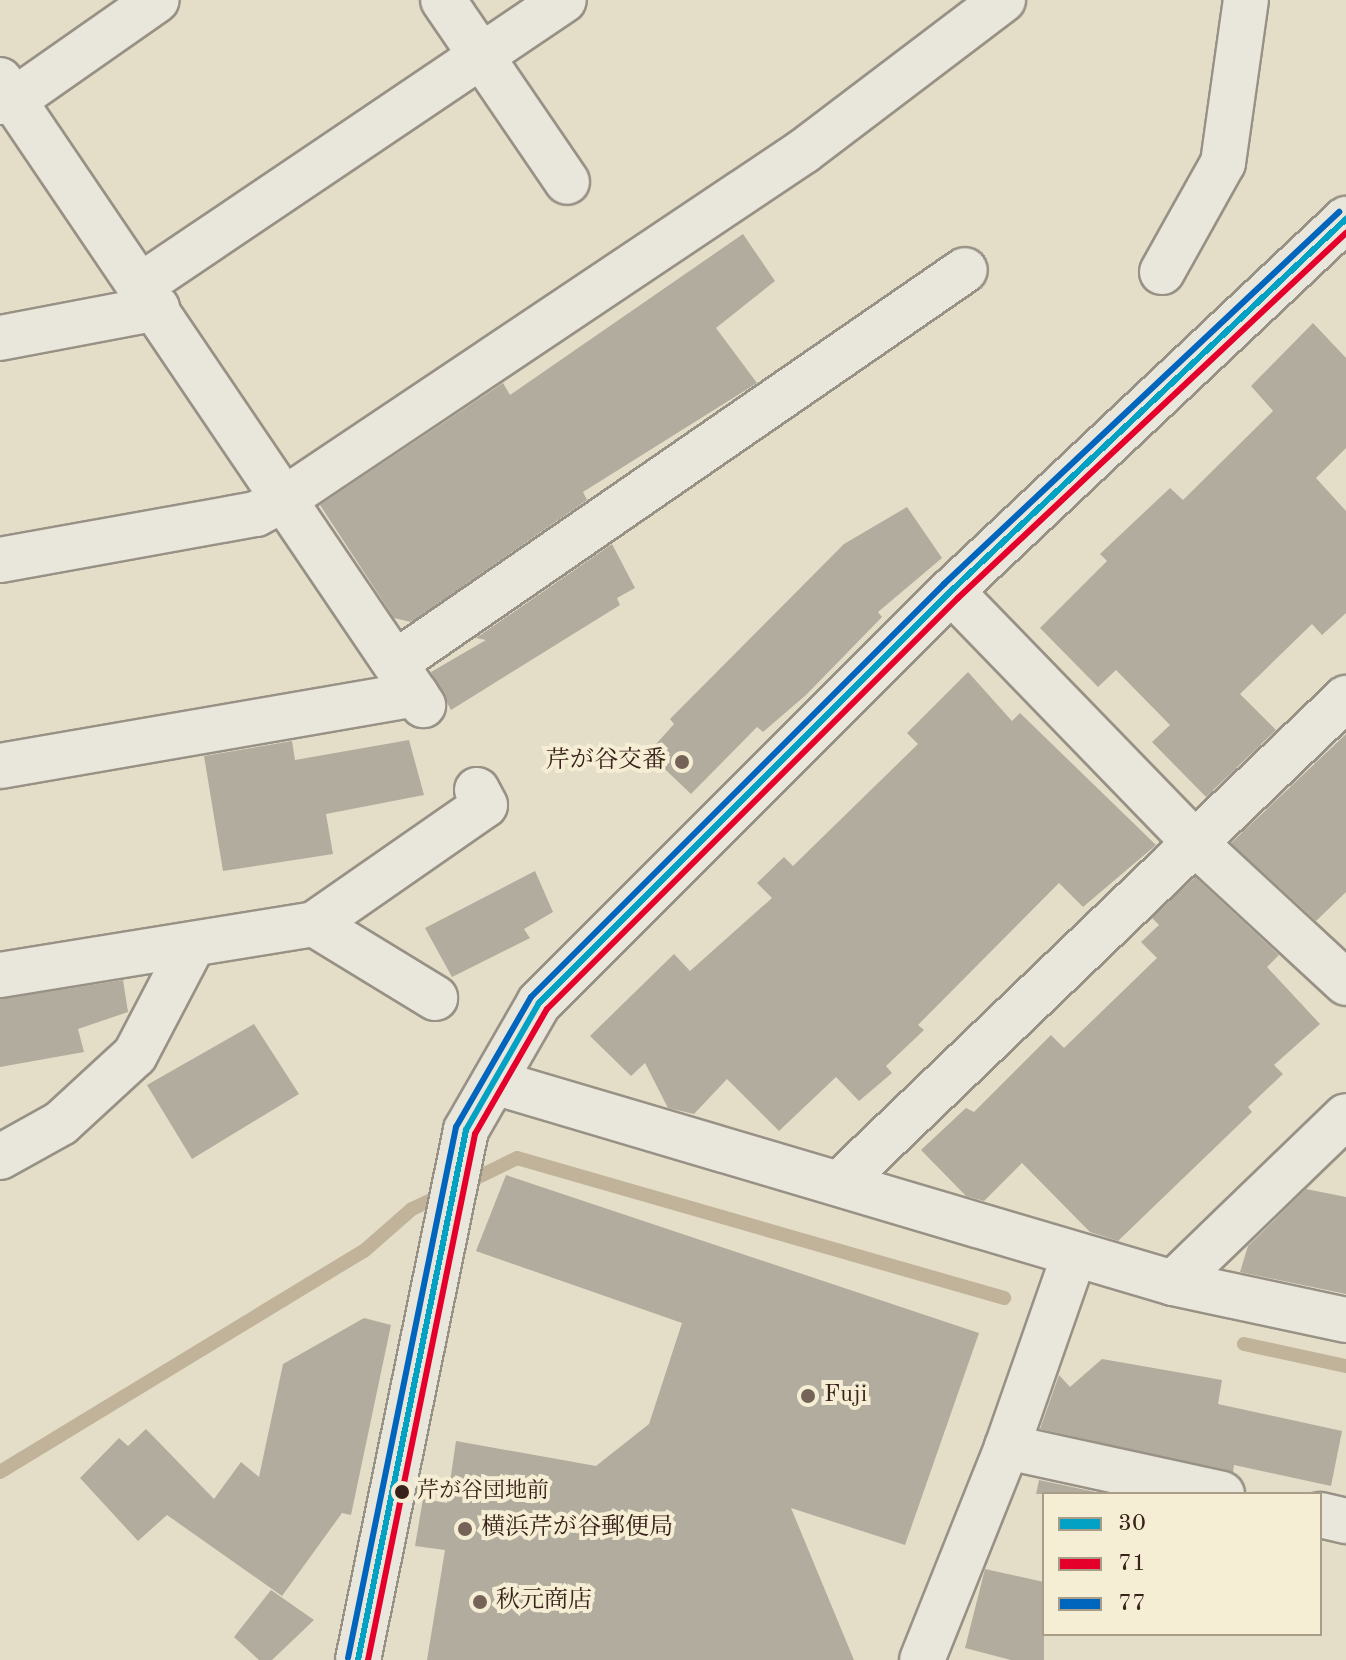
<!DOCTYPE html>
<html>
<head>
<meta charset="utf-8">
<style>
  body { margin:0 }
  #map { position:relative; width:1346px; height:1660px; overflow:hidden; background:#e4ddc8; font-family:"Old Standard TT","Noto Serif JP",serif }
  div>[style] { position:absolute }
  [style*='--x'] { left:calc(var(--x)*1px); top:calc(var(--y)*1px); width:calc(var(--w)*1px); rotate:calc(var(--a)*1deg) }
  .stream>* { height:14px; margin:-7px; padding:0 7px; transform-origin:7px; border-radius:7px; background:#c0b399 }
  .building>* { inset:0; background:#b2ac9e }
  .roads { filter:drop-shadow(2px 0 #989185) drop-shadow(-2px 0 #989185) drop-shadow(0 2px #989185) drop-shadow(0 -2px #989185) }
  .minor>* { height:44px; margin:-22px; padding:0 22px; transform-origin:22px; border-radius:22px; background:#e9e6dc }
  .bus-1>* { height:6px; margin:-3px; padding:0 3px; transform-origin:3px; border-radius:3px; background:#03a2c5 }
  .bus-2>* { height:6px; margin:-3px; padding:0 3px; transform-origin:3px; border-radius:3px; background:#e4002b }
  .bus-3>* { height:6px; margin:-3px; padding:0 3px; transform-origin:3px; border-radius:3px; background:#0065bd }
  .dots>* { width:22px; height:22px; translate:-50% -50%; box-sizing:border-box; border:4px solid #f5edd4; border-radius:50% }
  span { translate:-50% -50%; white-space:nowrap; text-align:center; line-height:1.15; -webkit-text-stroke:8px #f5edd4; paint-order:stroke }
  .bus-label { font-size:22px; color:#382219 }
  .left { translate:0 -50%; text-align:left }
  .poi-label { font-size:24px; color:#382219 }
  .right { translate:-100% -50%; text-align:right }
  .legend { position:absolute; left:1042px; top:1492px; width:280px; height:144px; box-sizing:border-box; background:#f5edd4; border:2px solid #a99c89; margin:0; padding:10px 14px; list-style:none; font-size:24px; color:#382219 }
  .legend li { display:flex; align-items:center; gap:16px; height:40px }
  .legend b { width:40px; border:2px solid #a99c89 }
</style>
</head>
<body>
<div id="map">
  <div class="stream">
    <div style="--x:462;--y:1185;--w:61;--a:-26.1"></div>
    <div style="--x:517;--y:1158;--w:507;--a:16.04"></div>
    <div style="--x:1244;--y:1344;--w:104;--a:12.2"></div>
    <div style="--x:0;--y:1472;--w:426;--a:-31.3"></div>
    <div style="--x:364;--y:1251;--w:64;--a:-41.2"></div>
    <div style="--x:412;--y:1209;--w:35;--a:-25"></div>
  </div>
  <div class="building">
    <div style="clip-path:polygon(743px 234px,775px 281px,716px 328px,757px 383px,583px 492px,587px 500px,411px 622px,394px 618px,320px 505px,503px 383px,510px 395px)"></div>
    <div style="clip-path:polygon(1313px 323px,1346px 358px,1346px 448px,1316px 478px,1346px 511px,1346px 613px,1322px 635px,1312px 624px,1240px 694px,1276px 730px,1206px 797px,1152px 742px,1170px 725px,1116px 670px,1098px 687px,1040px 628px,1107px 561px,1100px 554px,1170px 488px,1183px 500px,1273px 411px,1251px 386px)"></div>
    <div style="clip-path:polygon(907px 507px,942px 558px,878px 612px,882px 617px,806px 695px,763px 732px,757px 727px,691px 794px,648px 753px,674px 724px,670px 719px,844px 544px)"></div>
    <div style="clip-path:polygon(612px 544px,635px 588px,617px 598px,620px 605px,451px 710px,431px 672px,486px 640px,476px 638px)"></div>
    <div style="clip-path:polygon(968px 672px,1012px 721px,1020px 713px,1156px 845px,1083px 907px,1059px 883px,918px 1025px,924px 1030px,886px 1066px,892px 1073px,859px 1101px,836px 1077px,779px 1131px,727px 1079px,694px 1114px,668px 1108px,645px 1063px,631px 1076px,590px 1036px,674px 954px,690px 971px,772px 898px,757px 883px,784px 857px,793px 866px,918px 744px,907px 733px)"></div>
    <div style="clip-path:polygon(1346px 734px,1346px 892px,1316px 921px,1231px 843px)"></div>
    <div style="clip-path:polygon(409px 740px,424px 795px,326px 814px,333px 854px,223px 871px,204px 756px,292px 741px,295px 760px)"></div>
    <div style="clip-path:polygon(535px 871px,553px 912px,524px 929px,530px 938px,452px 977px,425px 928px)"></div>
    <div style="clip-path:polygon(1195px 877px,1279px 955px,1267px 967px,1320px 1024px,1274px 1065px,1283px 1074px,1248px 1107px,1252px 1112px,1118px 1241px,1090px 1232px,1022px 1163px,984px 1201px,966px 1196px,921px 1150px,966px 1108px,974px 1112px,1051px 1035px,1064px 1048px,1157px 958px,1141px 942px,1159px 925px,1152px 918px)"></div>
    <div style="clip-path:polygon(123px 980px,128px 1012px,78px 1029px,84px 1052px,0 1067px,0 999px)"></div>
    <div style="clip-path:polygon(254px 1024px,299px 1094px,192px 1159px,147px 1085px)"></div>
    <div style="clip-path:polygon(506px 1175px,979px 1333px,905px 1545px,791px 1508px,854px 1660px,427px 1660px,445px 1550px,415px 1546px,423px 1499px,447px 1503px,456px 1441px,596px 1466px,649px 1424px,682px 1323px,476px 1251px)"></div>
    <div style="clip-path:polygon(1306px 1189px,1346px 1197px,1346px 1294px,1240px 1272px,1248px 1246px)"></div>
    <div style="clip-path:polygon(364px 1318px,391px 1325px,351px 1515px,342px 1513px,282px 1596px,167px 1515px,138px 1541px,80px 1478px,119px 1438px,128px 1446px,146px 1429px,214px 1499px,241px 1462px,259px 1477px,283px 1364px)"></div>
    <div style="clip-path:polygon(1102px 1359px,1222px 1380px,1218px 1404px,1342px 1431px,1331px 1486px,1234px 1465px,1233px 1473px,1040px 1429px,1059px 1375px,1070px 1387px)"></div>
    <div style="clip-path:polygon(1039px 1480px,1105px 1494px,1036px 1494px)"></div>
    <div style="clip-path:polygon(985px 1569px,1044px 1582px,1044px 1660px,1011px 1660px,965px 1648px)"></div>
    <div style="clip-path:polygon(271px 1590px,314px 1620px,272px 1660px,259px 1660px,234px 1637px)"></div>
  </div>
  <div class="roads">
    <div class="minor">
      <div style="--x:443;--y:0;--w:220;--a:55.7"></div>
      <div style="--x:0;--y:80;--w:755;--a:55.91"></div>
      <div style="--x:0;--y:102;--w:14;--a:-8"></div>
      <div style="--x:14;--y:100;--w:174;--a:-35"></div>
      <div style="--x:1162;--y:272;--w:125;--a:-60.8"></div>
      <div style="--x:1223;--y:163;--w:165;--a:-82"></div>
      <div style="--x:140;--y:286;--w:511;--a:-34"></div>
      <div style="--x:0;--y:338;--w:160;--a:-10.8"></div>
      <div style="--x:0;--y:560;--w:260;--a:-10.2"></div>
      <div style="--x:256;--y:514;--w:34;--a:-28"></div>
      <div style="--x:286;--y:498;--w:623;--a:-33.82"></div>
      <div style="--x:804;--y:151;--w:250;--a:-37.2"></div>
      <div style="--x:951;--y:591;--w:351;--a:45.9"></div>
      <div style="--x:1195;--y:843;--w:206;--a:42.8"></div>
      <div style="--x:395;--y:663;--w:692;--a:-34.59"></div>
      <div style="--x:0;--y:766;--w:422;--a:-9.8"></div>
      <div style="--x:314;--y:924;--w:208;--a:-34.8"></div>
      <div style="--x:485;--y:805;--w:17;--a:-118"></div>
      <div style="--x:0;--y:975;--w:318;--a:-9.2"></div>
      <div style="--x:314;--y:924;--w:142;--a:31.4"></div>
      <div style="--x:494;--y:1082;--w:708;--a:16.49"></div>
      <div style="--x:1173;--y:1283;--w:240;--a:-44"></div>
      <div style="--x:0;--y:1157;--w:70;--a:-29.1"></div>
      <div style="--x:61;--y:1123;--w:100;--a:-42.6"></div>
      <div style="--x:135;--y:1055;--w:125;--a:-62.4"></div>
      <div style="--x:843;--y:1180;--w:697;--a:-43.78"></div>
      <div style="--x:1173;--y:1283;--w:177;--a:12.1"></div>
      <div style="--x:1007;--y:1447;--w:220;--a:12.3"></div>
      <div style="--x:1320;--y:1515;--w:27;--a:13"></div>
      <div style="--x:358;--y:1660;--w:541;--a:-78.48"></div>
      <div style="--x:466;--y:1130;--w:146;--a:-60.1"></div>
      <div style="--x:539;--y:1003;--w:583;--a:-45"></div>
      <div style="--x:951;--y:591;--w:543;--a:-43.28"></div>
      <div style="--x:922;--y:1660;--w:229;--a:-68.2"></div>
      <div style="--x:1007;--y:1447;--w:202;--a:-70.7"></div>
    </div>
  </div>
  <div class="bus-1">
    <div style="--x:358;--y:1660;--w:541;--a:-78.48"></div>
    <div style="--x:466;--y:1130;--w:146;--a:-60.1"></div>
    <div style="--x:539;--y:1003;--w:583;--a:-45"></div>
    <div style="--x:951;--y:591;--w:543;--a:-43.28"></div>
  </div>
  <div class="bus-2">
    <div style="--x:368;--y:1660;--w:537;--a:-78.5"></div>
    <div style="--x:475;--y:1134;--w:144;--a:-60.1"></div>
    <div style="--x:547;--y:1009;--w:581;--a:-45"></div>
    <div style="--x:958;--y:598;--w:533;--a:-43.25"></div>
  </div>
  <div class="bus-3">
    <div style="--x:348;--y:1658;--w:542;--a:-78.5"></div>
    <div style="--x:456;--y:1127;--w:150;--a:-60"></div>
    <div style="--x:531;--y:997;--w:584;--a:-45"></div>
    <div style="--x:944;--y:584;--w:543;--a:-43.28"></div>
  </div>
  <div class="dots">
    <div style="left:682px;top:762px;background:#746356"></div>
    <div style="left:808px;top:1396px;background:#746356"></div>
    <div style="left:402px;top:1492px;background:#382219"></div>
    <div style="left:465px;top:1529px;background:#746356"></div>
    <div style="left:480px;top:1602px;background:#746356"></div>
  </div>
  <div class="bus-label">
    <span class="left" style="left:417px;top:1492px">芹が谷団地前</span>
  </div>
  <div class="poi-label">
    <span class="right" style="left:666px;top:762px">芹が谷交番</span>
    <span class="left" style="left:824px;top:1396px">Fuji</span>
    <span class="left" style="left:481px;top:1529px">横浜芹が谷郵便局</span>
    <span class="left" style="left:496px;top:1602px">秋元商店</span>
  </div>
  <ul class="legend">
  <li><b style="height:10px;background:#03a2c5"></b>30</li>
  <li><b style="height:10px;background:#e4002b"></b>71</li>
  <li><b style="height:10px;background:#0065bd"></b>77</li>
  </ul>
</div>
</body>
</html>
